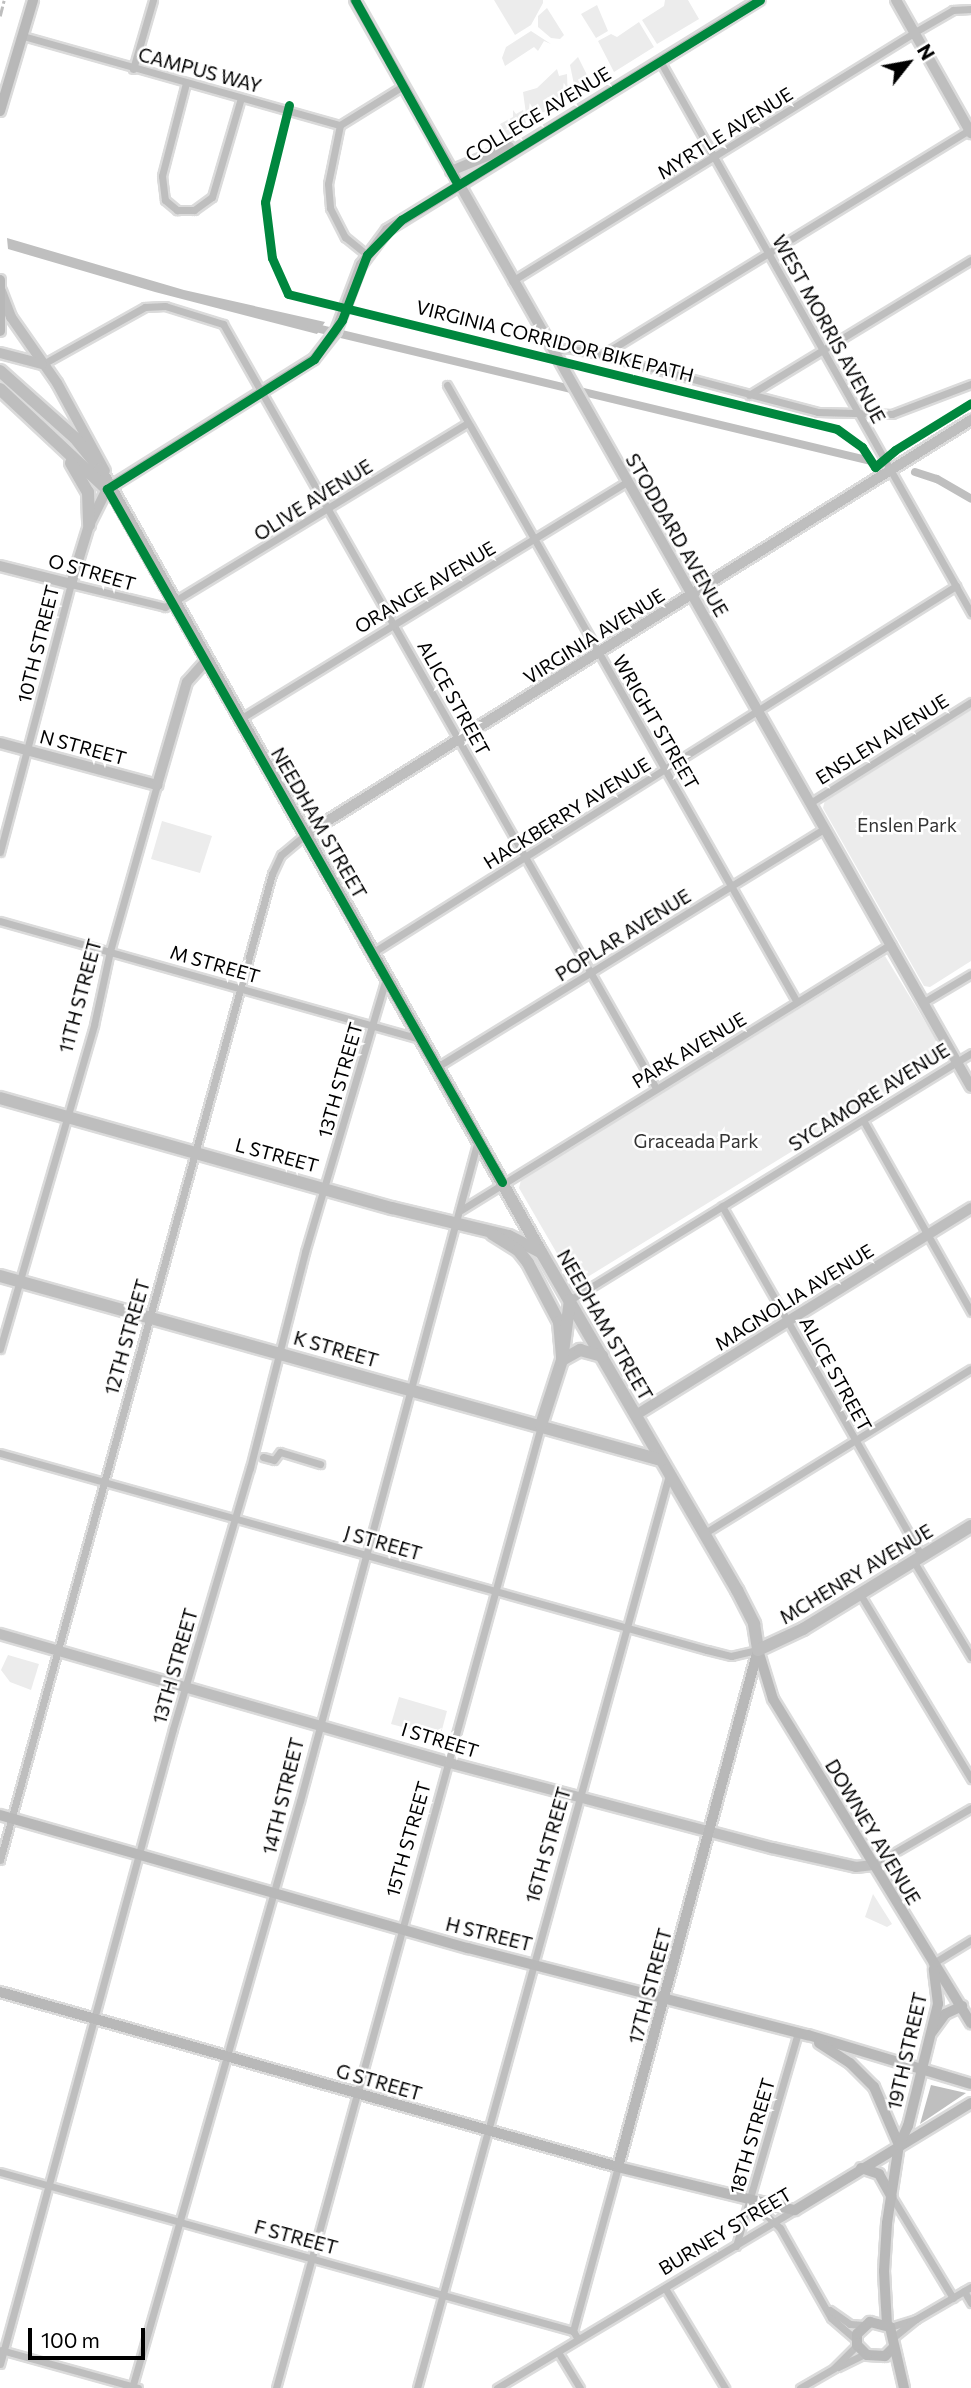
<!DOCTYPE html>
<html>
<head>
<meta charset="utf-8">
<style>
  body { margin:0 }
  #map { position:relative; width:971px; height:2388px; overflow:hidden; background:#fff; font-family:Commissioner,sans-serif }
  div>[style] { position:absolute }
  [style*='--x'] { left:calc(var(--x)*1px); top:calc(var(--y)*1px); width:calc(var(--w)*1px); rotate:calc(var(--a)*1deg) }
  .green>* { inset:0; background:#ececec }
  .water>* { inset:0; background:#bfbfbf }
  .canal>* { height:8px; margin:-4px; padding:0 4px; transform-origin:4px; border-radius:4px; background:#bfbfbf }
  .roads { filter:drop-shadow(2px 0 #dbdbdb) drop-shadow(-2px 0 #dbdbdb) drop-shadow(0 2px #dbdbdb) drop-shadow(0 -2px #dbdbdb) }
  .minor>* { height:7px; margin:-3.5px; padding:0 3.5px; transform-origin:3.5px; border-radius:3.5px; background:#bebebe }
  .tertiary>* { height:10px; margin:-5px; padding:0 5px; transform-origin:5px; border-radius:5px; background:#bebebe }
  .secondary>* { height:10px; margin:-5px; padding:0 5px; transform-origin:5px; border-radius:5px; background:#b8b8b8 }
  .primary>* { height:12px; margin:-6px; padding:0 6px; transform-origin:6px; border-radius:6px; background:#bebebe }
  .rail>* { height:2.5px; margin-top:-1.25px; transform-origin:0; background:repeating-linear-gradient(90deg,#bebebe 0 10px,transparent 0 13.5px) }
  .cycleway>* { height:9px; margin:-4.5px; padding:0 4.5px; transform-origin:4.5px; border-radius:4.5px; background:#00873e }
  span { translate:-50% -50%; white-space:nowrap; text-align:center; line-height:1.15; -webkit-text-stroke:5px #fff; paint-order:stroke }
  .street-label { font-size:19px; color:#000 }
  .park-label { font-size:19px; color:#333 }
  .north { position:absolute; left:873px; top:28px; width:70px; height:70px; -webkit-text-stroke:5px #fff; paint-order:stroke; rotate:59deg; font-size:19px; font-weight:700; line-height:28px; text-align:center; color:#000 }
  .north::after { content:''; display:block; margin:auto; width:24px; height:32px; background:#000; clip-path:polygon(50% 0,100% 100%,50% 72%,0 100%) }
  .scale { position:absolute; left:28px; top:2328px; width:117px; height:32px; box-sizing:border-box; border:4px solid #000; border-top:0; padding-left:9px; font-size:21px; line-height:24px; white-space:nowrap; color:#000; -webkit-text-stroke:5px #fff; paint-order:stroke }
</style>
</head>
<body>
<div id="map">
  <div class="green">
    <div style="clip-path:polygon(494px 0,543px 0,543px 3px,531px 25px,515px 35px)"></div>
    <div style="clip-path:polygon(665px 0,688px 0,699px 19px,657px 44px,642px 20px,664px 6px)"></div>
    <div style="clip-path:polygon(597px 5px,608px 31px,596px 38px,581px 14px)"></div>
    <div style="clip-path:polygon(547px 8px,564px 35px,560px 39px,551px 38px,538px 27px,538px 16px)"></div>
    <div style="clip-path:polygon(639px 22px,654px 47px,614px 72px,598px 41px,611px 34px,617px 37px)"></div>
    <div style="clip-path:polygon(531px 31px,551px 44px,544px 41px,538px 51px,534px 47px,505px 66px,502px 58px,506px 47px)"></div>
    <div style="clip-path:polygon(578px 57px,591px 83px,576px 94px,570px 65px)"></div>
    <div style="clip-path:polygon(557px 69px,559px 76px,567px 74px,568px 99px,527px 121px,523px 92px,537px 88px)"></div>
    <div style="clip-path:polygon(513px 110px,516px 114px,523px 110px,526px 123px,508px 136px,500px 124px,513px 117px)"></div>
    <div style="clip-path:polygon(971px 708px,971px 961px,930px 987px,924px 986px,823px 808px,825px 800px)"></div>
    <div style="clip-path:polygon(162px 821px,212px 836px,200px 873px,151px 859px)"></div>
    <div style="clip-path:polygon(885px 956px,943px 1051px,942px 1059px,581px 1281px,573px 1281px,519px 1188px,521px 1180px)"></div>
    <div style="clip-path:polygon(8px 1655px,39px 1664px,31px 1690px,10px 1682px,1px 1670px)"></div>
    <div style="clip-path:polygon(399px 1697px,447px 1711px,440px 1737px,391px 1724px)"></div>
    <div style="clip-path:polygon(873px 1894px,892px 1924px,887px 1927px,865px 1917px)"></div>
  </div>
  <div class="water">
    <div style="clip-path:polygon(7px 238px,184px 290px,325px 322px,317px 334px,155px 292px,8px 249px)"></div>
    <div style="clip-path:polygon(931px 2085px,966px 2093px,920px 2124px)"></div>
  </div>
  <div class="canal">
    <div style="--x:312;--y:327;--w:571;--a:13.48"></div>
    <div style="--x:915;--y:472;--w:23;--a:18"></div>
    <div style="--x:937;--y:479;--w:39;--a:30"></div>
  </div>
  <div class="roads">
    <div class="minor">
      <div style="--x:23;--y:36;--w:329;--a:15.7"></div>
      <div style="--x:340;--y:125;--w:74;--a:-31.8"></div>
      <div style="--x:660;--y:61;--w:634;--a:60.6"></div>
      <div style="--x:133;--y:69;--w:72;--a:-73.8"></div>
      <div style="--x:186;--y:83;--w:96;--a:104.5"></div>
      <div style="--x:162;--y:176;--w:24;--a:83"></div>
      <div style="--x:165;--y:200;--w:16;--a:40"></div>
      <div style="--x:177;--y:210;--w:17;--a:0"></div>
      <div style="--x:194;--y:210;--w:22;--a:-36"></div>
      <div style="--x:212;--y:197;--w:103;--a:-73.7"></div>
      <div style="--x:340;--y:125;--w:60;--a:101.5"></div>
      <div style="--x:328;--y:184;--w:24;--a:85"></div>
      <div style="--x:330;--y:208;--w:33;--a:63"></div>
      <div style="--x:345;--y:237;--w:28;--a:39"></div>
      <div style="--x:512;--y:281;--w:474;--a:-31.7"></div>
      <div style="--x:915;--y:32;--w:44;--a:-30.1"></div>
      <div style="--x:953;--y:10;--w:18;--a:-3"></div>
      <div style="--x:556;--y:351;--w:11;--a:-15"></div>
      <div style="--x:567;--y:348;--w:36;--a:11"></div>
      <div style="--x:602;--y:355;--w:223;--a:14.8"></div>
      <div style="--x:818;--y:412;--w:74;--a:1.5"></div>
      <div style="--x:892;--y:414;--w:85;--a:-20.8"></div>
      <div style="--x:602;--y:355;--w:430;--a:-31.5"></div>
      <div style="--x:43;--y:364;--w:117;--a:-29.2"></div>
      <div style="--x:145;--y:307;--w:20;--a:-3"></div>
      <div style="--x:165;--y:306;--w:61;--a:17.2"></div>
      <div style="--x:223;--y:324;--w:878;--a:60.46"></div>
      <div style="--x:447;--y:385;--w:709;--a:60.44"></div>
      <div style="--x:749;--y:395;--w:260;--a:-31.3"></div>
      <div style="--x:240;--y:719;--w:454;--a:-31.5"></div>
      <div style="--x:810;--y:803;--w:190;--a:-32.1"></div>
      <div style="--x:0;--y:852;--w:277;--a:-75.2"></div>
      <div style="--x:71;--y:584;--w:97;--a:13.7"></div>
      <div style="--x:165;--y:607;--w:354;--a:-31.3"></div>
      <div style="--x:0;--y:921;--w:436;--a:15.7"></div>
      <div style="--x:372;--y:953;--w:690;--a:-32.15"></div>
      <div style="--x:924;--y:1002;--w:55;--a:-30.8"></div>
      <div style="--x:437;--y:1067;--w:456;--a:-31.6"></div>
      <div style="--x:863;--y:1120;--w:220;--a:60.6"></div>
      <div style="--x:722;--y:1206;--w:404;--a:60.3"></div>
      <div style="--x:461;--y:1210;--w:506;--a:-31.74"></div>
      <div style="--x:570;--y:1300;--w:471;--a:-31.6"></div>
      <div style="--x:0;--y:1349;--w:337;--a:-73.8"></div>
      <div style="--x:94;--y:1025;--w:76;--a:-77.8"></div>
      <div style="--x:110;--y:951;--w:173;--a:-74.2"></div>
      <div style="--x:0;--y:1453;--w:734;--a:15.57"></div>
      <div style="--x:707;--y:1650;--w:25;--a:14"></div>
      <div style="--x:731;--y:1656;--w:28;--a:-13"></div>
      <div style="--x:263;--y:1457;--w:11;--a:15"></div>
      <div style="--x:274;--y:1460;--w:10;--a:-53"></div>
      <div style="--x:280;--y:1452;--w:42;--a:16.7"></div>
      <div style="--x:705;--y:1533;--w:312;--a:-31.7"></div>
      <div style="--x:914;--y:1562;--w:111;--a:59"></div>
      <div style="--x:860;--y:1594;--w:216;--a:59"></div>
      <div style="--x:0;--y:1860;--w:1023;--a:-74.58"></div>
      <div style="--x:272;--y:874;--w:21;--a:-65"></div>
      <div style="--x:281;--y:855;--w:31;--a:-40"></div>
      <div style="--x:873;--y:1865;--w:113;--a:-30.2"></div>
      <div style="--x:932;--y:1964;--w:46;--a:-31.6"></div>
      <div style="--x:0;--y:2172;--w:595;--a:15.51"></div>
      <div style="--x:573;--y:2331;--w:9;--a:58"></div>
      <div style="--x:892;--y:2197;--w:118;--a:58.9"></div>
      <div style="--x:751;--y:2201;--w:40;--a:43"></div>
      <div style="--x:780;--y:2228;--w:103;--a:60.5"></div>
      <div style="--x:831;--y:2318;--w:33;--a:41"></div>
      <div style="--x:736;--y:2246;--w:222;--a:-73.8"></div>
      <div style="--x:665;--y:2288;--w:117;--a:59"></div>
      <div style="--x:964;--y:2291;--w:14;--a:60"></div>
      <div style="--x:830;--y:2310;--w:24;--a:35"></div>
      <div style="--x:850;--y:2324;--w:13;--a:4"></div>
      <div style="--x:890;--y:2327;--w:27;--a:-17"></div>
      <div style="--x:916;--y:2319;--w:64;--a:-30.2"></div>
      <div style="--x:573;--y:2331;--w:170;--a:-74.7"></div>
      <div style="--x:895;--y:2336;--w:27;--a:-39"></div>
      <div style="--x:1;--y:2350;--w:142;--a:15.5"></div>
      <div style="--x:558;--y:2352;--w:42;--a:58.6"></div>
      <div style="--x:0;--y:2364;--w:658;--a:-74.76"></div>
      <div style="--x:173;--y:1729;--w:272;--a:-73.6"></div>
      <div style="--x:250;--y:1468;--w:223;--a:-75.7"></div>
      <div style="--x:305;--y:1252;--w:286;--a:-73.5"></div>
      <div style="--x:838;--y:2367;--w:30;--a:-26"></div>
      <div style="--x:132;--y:2388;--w:611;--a:-74.03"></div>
      <div style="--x:300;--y:1801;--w:685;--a:-74.93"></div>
      <div style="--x:276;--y:2388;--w:998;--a:-74.6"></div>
      <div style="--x:417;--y:2388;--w:947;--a:-74.57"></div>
      <div style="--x:497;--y:2388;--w:347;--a:-30.9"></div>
      <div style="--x:800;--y:2388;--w:39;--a:-30"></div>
      <div style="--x:834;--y:2368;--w:33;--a:-45"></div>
    </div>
    <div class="tertiary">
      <div style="--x:355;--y:0;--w:1249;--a:60.46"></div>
      <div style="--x:896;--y:0;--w:153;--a:60.6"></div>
      <div style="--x:451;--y:171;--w:63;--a:-22.5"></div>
      <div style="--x:1;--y:291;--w:28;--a:69"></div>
      <div style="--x:11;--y:317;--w:80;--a:55.1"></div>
      <div style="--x:57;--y:383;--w:100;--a:61.4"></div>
      <div style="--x:0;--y:353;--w:43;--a:14.7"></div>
      <div style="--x:0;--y:566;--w:73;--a:14.2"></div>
      <div style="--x:71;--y:584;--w:62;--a:-73"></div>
      <div style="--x:89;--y:525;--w:40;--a:-63.4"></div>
      <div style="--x:107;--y:489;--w:244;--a:-32.1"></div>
      <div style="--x:314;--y:359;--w:36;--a:-52"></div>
      <div style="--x:336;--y:331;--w:71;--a:-69.3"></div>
      <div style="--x:361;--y:265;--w:44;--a:-53.4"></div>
      <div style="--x:387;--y:230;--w:438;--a:-31.7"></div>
      <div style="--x:0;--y:743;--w:163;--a:15"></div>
      <div style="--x:157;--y:785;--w:107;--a:-73.8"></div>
      <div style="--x:187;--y:682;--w:28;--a:-48"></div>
      <div style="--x:305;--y:835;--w:785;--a:-31.93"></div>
      <div style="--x:636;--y:1415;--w:394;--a:-31.7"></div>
      <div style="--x:0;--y:1634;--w:468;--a:16"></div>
      <div style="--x:450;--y:1763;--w:333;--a:14.8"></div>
      <div style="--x:772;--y:1848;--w:86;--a:12.7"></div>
      <div style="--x:856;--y:1867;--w:17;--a:-7"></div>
    </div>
    <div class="secondary">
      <div style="--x:0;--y:111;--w:116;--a:-73.4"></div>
      <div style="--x:0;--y:280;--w:51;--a:90"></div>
      <div style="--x:758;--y:1650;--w:51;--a:73"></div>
      <div style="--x:773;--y:1699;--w:380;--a:58.6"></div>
      <div style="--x:0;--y:1815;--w:487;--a:15.9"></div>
      <div style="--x:468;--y:1948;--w:351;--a:14.4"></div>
      <div style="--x:808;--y:2035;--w:170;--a:16.7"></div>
      <div style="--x:0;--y:1992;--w:642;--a:15.81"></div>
      <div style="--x:618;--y:2167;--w:182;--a:13.7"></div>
      <div style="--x:795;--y:2210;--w:206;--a:-31.3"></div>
      <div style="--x:932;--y:2032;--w:22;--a:-54"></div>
      <div style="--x:945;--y:2014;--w:19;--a:-25"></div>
      <div style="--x:819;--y:2043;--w:37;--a:33"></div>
      <div style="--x:850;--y:2063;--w:34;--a:45"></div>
      <div style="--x:874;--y:2087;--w:63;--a:66.7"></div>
      <div style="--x:618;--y:2167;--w:536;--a:-74.85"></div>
      <div style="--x:861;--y:2168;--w:19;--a:18"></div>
      <div style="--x:879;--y:2174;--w:26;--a:61"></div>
      <div style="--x:887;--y:2325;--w:54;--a:-93.2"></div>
      <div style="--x:884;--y:2271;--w:48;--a:-86.4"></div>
      <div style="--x:887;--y:2223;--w:79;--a:-81.3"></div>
      <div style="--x:899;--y:2145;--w:21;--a:-65"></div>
      <div style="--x:908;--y:2126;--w:126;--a:-76.2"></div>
      <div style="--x:938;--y:2004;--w:35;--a:-97"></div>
      <div style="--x:894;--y:2347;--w:13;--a:135"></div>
      <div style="--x:885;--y:2356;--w:18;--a:-177"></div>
      <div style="--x:867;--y:2355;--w:14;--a:-135"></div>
      <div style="--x:857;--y:2345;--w:11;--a:-90"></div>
      <div style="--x:857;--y:2334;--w:18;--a:-43"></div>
      <div style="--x:870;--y:2322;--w:21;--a:14"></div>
      <div style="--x:890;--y:2327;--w:63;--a:77.1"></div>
    </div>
    <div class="primary">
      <div style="--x:0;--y:371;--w:101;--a:41.8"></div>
      <div style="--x:75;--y:438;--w:40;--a:51"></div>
      <div style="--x:100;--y:469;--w:899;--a:60.61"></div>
      <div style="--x:541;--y:1252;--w:391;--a:59.9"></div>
      <div style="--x:737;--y:1590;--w:38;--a:63"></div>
      <div style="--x:754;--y:1624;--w:26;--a:81"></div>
      <div style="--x:758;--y:1650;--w:50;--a:-25"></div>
      <div style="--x:803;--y:1629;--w:197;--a:-31.5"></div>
      <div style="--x:0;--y:389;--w:146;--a:43.1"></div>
      <div style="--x:71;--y:463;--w:34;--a:60"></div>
      <div style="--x:88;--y:492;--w:33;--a:88"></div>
      <div style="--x:0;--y:1098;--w:407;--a:15.7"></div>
      <div style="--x:392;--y:1208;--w:120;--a:13.5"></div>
      <div style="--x:509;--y:1236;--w:36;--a:27"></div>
      <div style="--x:492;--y:1234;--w:31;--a:32"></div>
      <div style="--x:518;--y:1250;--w:16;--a:52"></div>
      <div style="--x:528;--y:1263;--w:67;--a:62.3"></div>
      <div style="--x:559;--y:1322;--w:38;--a:85"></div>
      <div style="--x:562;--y:1360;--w:21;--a:-29"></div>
      <div style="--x:580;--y:1350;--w:23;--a:15"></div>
      <div style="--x:0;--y:1276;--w:686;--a:15.56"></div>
      <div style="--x:541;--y:1425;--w:68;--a:-72.1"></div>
      <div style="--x:562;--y:1360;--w:61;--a:-82.4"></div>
    </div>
  </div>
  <div class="rail">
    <div style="--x:0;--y:16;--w:16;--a:-76"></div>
  </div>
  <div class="cycleway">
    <div style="--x:355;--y:0;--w:210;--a:60.9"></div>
    <div style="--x:289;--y:105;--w:100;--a:103.9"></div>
    <div style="--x:265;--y:202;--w:56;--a:82.9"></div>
    <div style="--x:272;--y:258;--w:39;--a:66"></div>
    <div style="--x:288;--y:294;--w:565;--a:13.82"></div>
    <div style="--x:837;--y:429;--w:31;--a:36"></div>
    <div style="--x:862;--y:447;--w:24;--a:57"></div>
    <div style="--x:875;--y:467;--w:26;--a:-40"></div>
    <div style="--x:895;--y:450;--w:89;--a:-31.7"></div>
    <div style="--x:502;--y:1182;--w:798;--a:-119.68"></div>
    <div style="--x:107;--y:489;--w:244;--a:-32.1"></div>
    <div style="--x:314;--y:359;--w:48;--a:-54.3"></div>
    <div style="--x:342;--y:320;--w:70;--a:-69"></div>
    <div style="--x:367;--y:255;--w:49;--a:-45.8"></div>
    <div style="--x:401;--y:220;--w:421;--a:-31.5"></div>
  </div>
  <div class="street-label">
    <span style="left:200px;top:70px;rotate:15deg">CAMPUS WAY</span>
    <span style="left:538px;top:114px;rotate:-31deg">COLLEGE AVENUE</span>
    <span style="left:725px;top:133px;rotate:-32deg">MYRTLE AVENUE</span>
    <span style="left:829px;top:329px;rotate:61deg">WEST MORRIS AVENUE</span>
    <span style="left:555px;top:341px;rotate:14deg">VIRGINIA CORRIDOR BIKE PATH</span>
    <span style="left:313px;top:500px;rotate:-32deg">OLIVE AVENUE</span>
    <span style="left:677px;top:535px;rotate:60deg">STODDARD AVENUE</span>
    <span style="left:92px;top:572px;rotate:16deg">O STREET</span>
    <span style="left:425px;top:587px;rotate:-31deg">ORANGE AVENUE</span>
    <span style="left:594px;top:636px;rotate:-32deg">VIRGINIA AVENUE</span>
    <span style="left:38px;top:644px;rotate:-76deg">10TH STREET</span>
    <span style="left:454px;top:698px;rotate:61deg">ALICE STREET</span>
    <span style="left:656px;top:722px;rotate:60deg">WRIGHT STREET</span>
    <span style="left:882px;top:739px;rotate:-32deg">ENSLEN AVENUE</span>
    <span style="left:83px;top:747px;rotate:15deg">N STREET</span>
    <span style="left:567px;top:813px;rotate:-32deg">HACKBERRY AVENUE</span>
    <span style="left:319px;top:823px;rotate:60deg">NEEDHAM STREET</span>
    <span style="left:623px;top:935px;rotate:-32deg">POPLAR AVENUE</span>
    <span style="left:215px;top:964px;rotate:16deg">M STREET</span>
    <span style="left:80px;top:996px;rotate:-75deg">11TH STREET</span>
    <span style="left:689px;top:1050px;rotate:-31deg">PARK AVENUE</span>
    <span style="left:340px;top:1080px;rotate:-74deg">13TH STREET</span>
    <span style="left:869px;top:1097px;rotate:-32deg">SYCAMORE AVENUE</span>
    <span style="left:277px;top:1155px;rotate:15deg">L STREET</span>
    <span style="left:794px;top:1297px;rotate:-32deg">MAGNOLIA AVENUE</span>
    <span style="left:605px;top:1325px;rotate:60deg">NEEDHAM STREET</span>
    <span style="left:127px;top:1337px;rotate:-74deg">12TH STREET</span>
    <span style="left:336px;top:1349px;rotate:16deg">K STREET</span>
    <span style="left:836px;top:1374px;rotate:61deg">ALICE STREET</span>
    <span style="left:383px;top:1543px;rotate:16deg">J STREET</span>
    <span style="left:856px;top:1574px;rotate:-31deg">MCHENRY AVENUE</span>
    <span style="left:175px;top:1666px;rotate:-74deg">13TH STREET</span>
    <span style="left:440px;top:1740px;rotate:17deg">I STREET</span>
    <span style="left:283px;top:1796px;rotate:-76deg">14TH STREET</span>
    <span style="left:873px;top:1832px;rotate:59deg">DOWNEY AVENUE</span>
    <span style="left:408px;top:1839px;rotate:-74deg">15TH STREET</span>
    <span style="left:548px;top:1845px;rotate:-74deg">16TH STREET</span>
    <span style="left:489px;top:1934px;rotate:14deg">H STREET</span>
    <span style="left:650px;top:1986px;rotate:-75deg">17TH STREET</span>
    <span style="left:907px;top:2051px;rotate:-77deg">19TH STREET</span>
    <span style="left:379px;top:2082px;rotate:16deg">G STREET</span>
    <span style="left:752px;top:2136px;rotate:-74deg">18TH STREET</span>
    <span style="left:725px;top:2231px;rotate:-31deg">BURNEY STREET</span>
    <span style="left:296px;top:2237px;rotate:15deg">F STREET</span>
  </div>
  <div class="park-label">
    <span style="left:907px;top:825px">Enslen Park</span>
    <span style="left:696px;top:1141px">Graceada Park</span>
  </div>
  <div class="north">N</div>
  <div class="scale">100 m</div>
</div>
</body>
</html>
